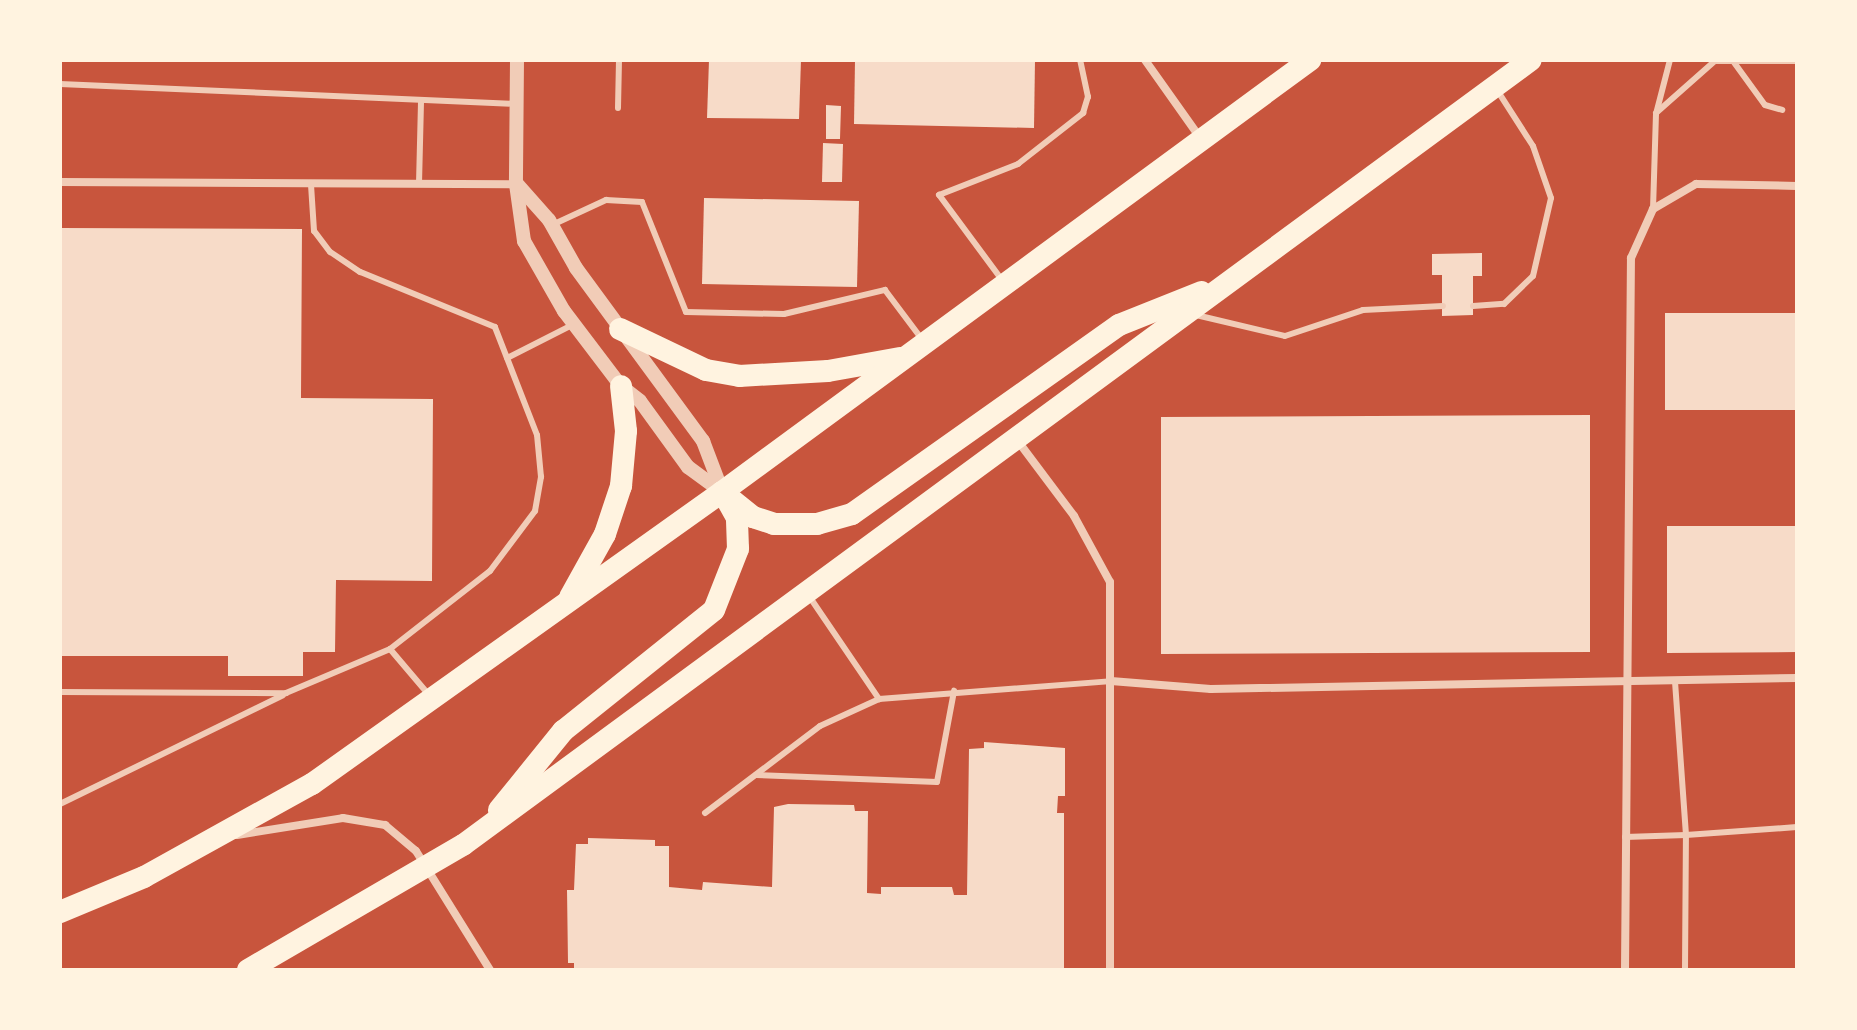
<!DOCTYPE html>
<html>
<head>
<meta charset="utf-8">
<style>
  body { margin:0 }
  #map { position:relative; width:1857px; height:1030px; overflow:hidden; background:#c8553d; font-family:"Fira Sans",sans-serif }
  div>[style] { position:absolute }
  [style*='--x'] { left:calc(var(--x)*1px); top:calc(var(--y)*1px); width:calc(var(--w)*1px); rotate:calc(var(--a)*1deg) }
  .building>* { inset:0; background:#f7dbc8 }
  .service>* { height:6px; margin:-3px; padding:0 3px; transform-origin:3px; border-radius:3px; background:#f1ccb7 }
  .minor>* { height:8px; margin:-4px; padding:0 4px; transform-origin:4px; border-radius:4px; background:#f1ccb7 }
  .tertiary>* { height:14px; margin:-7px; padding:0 7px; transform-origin:7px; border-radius:7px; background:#f1ccb7 }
  .trunk>* { height:22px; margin:-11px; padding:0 11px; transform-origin:11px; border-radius:11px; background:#fff3e0 }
  span { translate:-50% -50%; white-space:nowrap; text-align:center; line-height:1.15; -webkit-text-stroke:6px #fff3e0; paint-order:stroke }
  .frame { position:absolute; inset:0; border:62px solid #fff3e0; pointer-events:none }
</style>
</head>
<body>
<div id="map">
  <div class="building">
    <div style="clip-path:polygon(709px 60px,801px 60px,799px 119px,707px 118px)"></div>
    <div style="clip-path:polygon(855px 60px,1035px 60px,1034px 128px,854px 124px)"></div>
    <div style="clip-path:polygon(826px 105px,841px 106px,840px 139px,826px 139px)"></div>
    <div style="clip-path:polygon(823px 143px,843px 144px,842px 182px,822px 182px)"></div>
    <div style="clip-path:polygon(704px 198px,859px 201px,857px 287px,702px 284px)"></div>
    <div style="clip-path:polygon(60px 228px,302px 229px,301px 398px,433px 399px,432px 581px,336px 580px,335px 652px,303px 652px,303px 676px,228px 676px,228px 656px,60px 656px)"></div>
    <div style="clip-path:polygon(1482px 253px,1482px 276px,1473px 276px,1473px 315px,1442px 316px,1442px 275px,1432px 275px,1432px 254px)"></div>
    <div style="clip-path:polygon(1665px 313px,1797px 313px,1797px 410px,1665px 410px)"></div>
    <div style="clip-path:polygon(1590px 415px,1590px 652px,1161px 654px,1161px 417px)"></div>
    <div style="clip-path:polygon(1667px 526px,1797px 526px,1797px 652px,1667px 653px)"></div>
    <div style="clip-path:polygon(984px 742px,1065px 748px,1065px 796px,1058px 796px,1057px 813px,1064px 813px,1064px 970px,574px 970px,574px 963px,568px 963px,567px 890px,574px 890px,576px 844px,588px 844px,588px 838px,655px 840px,655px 846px,669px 846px,669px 887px,702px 890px,703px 882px,772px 887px,774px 807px,788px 804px,854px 805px,855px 811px,868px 811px,867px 893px,881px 894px,881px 887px,952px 887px,954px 895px,967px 895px,969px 749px,984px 748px)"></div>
  </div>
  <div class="service">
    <div style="--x:1716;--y:61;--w:81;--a:0"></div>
    <div style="--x:1733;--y:61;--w:54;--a:54"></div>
    <div style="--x:1765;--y:105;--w:18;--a:16"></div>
    <div style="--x:60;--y:84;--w:457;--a:2.5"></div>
    <div style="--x:618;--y:108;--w:48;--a:-88.8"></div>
    <div style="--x:1656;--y:113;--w:80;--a:-41.5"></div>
    <div style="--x:419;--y:184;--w:84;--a:-88.6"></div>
    <div style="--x:1653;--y:209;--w:95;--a:-88.2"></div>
    <div style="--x:1656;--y:114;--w:56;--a:-75.5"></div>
    <div style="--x:552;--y:225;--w:60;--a:-24.8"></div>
    <div style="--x:606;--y:200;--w:36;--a:3"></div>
    <div style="--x:642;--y:202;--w:118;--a:68.2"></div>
    <div style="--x:686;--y:312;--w:98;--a:1.2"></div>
    <div style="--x:784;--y:314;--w:104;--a:-13.4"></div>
    <div style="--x:885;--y:290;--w:60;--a:53.1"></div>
    <div style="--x:1002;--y:280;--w:106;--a:-126.5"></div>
    <div style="--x:939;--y:195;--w:85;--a:-21.4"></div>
    <div style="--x:1018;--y:164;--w:83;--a:-38.1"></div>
    <div style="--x:1083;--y:113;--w:17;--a:-73"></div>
    <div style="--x:1088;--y:97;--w:38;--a:-102"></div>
    <div style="--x:1473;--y:306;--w:31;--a:-4"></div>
    <div style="--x:1504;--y:304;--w:40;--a:-44"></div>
    <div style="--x:1533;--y:276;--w:80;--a:-77"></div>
    <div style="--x:1551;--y:198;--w:55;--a:-109.1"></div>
    <div style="--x:1533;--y:146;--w:67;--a:-122.7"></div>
    <div style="--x:1196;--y:315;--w:91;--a:13.3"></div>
    <div style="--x:1285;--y:336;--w:82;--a:-18.4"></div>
    <div style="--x:1363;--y:310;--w:80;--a:-2.9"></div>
    <div style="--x:507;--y:358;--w:75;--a:-26.9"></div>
    <div style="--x:809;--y:596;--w:125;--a:55.8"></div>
    <div style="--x:390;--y:649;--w:60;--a:49.7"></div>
    <div style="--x:60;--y:692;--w:226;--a:0.3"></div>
    <div style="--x:286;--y:693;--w:113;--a:-22.9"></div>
    <div style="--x:390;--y:649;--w:127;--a:-38"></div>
    <div style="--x:490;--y:571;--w:75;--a:-53.1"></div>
    <div style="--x:535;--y:511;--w:35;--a:-80"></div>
    <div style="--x:541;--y:477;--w:42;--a:-95.4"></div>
    <div style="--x:537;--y:435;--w:116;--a:-111.3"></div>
    <div style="--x:495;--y:327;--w:146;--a:-157.8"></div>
    <div style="--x:360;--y:272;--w:36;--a:-146"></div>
    <div style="--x:330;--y:252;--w:26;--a:-127"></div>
    <div style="--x:314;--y:231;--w:47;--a:-93.7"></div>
    <div style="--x:756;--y:775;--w:181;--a:2.2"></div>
    <div style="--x:937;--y:782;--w:93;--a:-79.4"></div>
    <div style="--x:60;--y:804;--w:248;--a:-26"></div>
    <div style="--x:705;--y:813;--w:144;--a:-37.1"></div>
    <div style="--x:820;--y:726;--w:65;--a:-24.6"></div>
    <div style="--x:879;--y:699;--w:233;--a:-4.4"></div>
    <div style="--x:1625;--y:837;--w:61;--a:-1.9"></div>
    <div style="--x:1686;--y:835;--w:152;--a:-94.1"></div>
    <div style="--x:1685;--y:970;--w:135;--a:-89.6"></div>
    <div style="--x:1686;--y:835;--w:111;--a:-4.1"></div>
  </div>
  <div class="minor">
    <div style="--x:1145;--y:60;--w:97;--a:54.7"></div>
    <div style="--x:60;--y:182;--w:456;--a:0.3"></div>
    <div style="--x:1017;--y:440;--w:95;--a:53.1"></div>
    <div style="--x:1074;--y:516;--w:75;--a:61.4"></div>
    <div style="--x:1110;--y:582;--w:388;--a:90"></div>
    <div style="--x:1111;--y:681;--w:100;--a:4.6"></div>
    <div style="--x:1211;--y:689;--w:586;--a:-1.08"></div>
    <div style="--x:237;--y:835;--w:107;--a:-9.1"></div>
    <div style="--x:343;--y:818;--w:43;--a:9.5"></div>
    <div style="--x:385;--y:825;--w:40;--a:40"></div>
    <div style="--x:416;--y:851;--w:140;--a:58.1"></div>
    <div style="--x:1625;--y:970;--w:712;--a:-89.52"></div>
    <div style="--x:1631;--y:258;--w:54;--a:-65.8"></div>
    <div style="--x:1653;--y:209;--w:50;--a:-30.2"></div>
    <div style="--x:1696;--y:184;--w:101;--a:1.1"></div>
  </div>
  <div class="tertiary">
    <div style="--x:517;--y:60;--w:124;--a:90.5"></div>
    <div style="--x:516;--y:184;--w:58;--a:82"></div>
    <div style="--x:524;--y:241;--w:81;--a:60.3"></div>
    <div style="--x:564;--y:311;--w:94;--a:52.8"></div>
    <div style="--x:621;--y:386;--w:24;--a:38"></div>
    <div style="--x:640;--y:401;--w:82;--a:54"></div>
    <div style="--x:688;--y:467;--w:42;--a:36.3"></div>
    <div style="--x:517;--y:184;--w:48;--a:48.4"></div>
    <div style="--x:549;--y:220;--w:55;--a:60.6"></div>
    <div style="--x:576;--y:268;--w:215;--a:53.7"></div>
    <div style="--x:703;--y:441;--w:53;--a:69.2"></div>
  </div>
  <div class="trunk">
    <div style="--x:620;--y:329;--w:95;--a:25.5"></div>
    <div style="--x:706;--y:370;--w:34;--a:10"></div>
    <div style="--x:739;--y:376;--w:89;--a:-3.2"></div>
    <div style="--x:828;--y:371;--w:73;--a:-10.2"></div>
    <div style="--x:722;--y:492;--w:40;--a:39"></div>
    <div style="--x:753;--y:517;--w:22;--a:18"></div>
    <div style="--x:774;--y:524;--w:43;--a:0"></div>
    <div style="--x:817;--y:524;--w:36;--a:-16"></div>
    <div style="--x:852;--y:514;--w:327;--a:-35.3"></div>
    <div style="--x:1119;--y:325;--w:89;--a:-21.7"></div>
    <div style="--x:570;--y:597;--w:72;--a:-60.9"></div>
    <div style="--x:605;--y:534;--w:51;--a:-71.6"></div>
    <div style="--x:621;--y:486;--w:55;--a:-84.8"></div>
    <div style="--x:626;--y:431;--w:45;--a:-96.3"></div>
    <div style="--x:499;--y:810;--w:102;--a:-51"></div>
    <div style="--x:563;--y:731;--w:193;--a:-38.7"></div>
    <div style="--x:714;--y:610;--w:66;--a:-68.5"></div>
    <div style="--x:738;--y:549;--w:31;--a:-92"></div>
    <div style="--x:737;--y:518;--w:21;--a:-119"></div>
    <div style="--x:60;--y:912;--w:91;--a:-22.6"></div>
    <div style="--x:144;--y:877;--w:192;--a:-29"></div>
    <div style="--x:312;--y:784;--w:503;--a:-35.46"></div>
    <div style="--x:722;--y:492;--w:730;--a:-36.3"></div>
    <div style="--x:248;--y:970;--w:249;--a:-30.2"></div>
    <div style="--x:463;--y:845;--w:1325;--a:-36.32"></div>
  </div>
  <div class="frame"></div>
</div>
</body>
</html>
